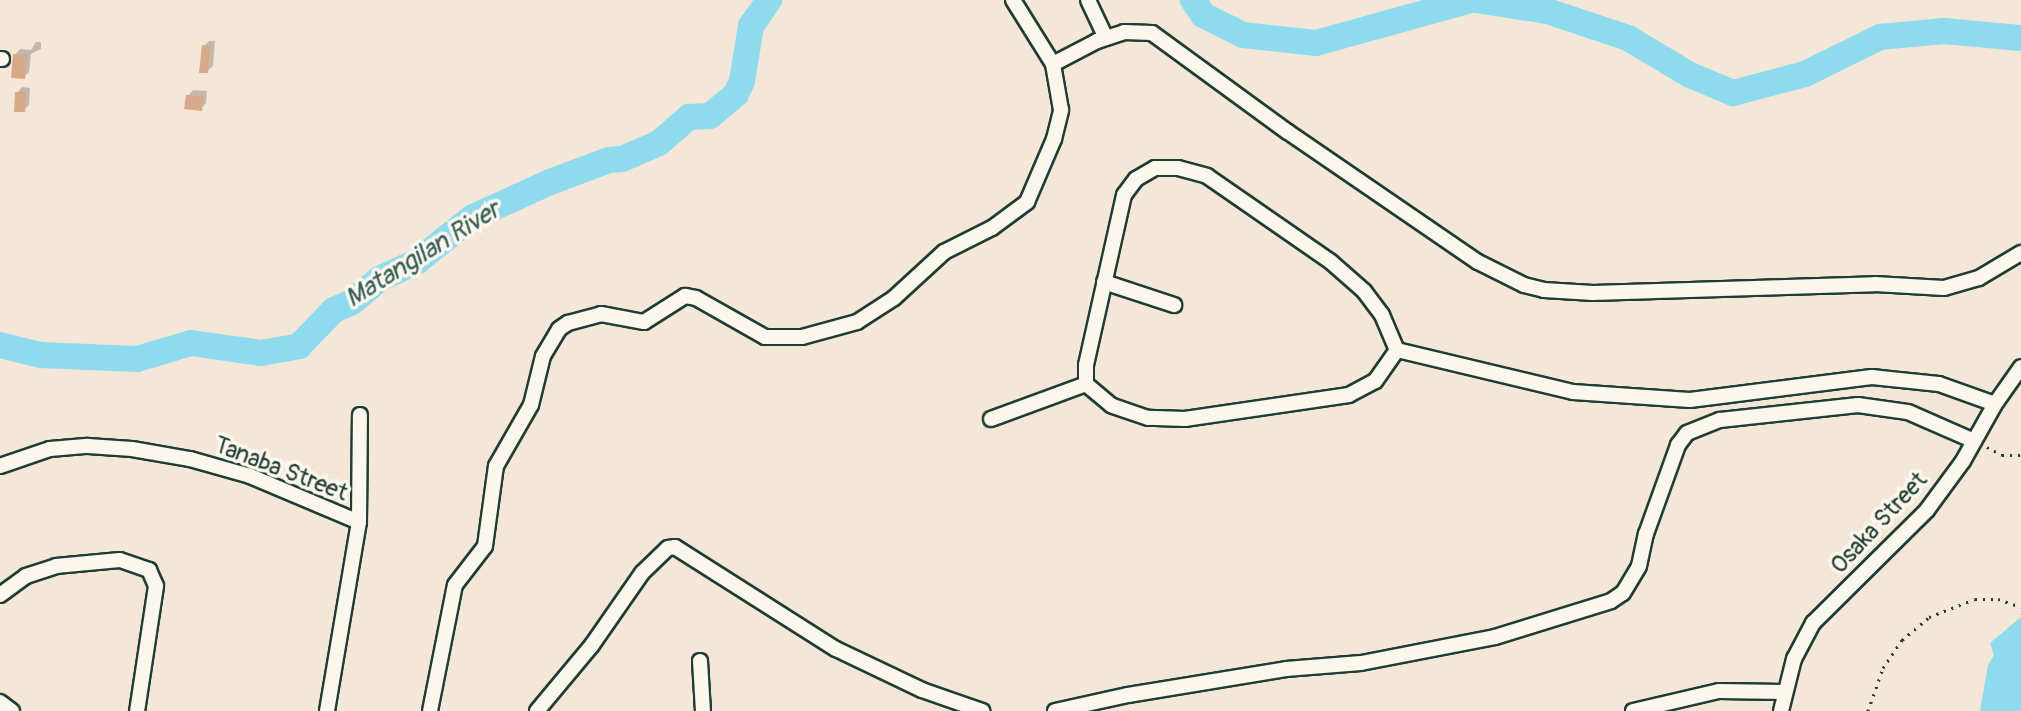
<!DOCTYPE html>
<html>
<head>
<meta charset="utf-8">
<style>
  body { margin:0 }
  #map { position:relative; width:2021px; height:711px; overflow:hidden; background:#f4e7d8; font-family:Pangolin,sans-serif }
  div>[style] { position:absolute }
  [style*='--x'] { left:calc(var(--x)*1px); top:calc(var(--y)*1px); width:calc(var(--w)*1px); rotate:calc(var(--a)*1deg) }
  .water>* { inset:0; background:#8edbee }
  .shadow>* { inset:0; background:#0003 }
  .river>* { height:26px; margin:-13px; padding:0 13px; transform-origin:13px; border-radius:13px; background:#8edbee }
  .building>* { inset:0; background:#d7a989 }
  .path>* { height:3px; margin-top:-1.5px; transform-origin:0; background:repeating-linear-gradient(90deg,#1f3d34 0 2px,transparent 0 8px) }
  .roads { filter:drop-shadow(2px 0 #1f3d34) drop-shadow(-2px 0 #1f3d34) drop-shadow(0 2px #1f3d34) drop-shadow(0 -2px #1f3d34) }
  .minor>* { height:14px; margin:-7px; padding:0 7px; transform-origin:7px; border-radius:7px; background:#fbf7ec }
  span { translate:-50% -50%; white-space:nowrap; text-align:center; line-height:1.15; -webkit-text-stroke:7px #fbf7ec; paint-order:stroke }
  .street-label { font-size:24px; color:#1f3d34 }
  .water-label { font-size:26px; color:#355d59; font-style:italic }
</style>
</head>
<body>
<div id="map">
  <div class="water">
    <div style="clip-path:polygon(2021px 617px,2021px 711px,1980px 711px,1988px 665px,1994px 655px,1990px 643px)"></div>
  </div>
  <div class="shadow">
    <div style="clip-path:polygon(209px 41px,215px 41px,213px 66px,207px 71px,204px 46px)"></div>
    <div style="clip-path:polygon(36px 42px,41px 42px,41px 49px,31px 54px,29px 72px,24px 77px,15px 55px,20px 49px,31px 50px)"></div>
    <div style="clip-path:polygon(22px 87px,30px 88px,29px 105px,24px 110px,17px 93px)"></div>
    <div style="clip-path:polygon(193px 90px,207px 91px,206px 103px,201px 109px,188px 96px)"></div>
  </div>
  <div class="river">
    <div style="--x:1193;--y:0;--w:18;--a:56"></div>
    <div style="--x:1203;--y:15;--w:45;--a:26.6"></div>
    <div style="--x:1243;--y:35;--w:73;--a:6.3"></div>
    <div style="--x:1316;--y:43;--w:161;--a:-15.5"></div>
    <div style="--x:1476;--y:0;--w:72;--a:8.8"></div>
    <div style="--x:1547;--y:11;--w:85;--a:18.4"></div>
    <div style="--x:1628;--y:38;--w:72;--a:30.8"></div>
    <div style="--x:1690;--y:75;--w:47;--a:22.7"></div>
    <div style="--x:1733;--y:93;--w:74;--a:-14.8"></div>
    <div style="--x:1805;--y:74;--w:84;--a:-26.3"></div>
    <div style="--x:1880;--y:37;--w:64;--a:-5.4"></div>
    <div style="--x:1944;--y:31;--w:77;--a:5.2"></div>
    <div style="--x:0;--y:345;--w:41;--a:14"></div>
    <div style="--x:40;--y:355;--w:97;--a:2.4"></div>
    <div style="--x:137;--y:359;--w:56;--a:-16.5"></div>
    <div style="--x:191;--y:343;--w:71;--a:8.1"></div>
    <div style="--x:261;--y:353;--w:39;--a:-10"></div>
    <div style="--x:299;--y:346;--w:50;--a:-45.8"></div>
    <div style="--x:334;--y:310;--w:20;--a:-24"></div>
    <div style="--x:352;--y:302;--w:35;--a:-40"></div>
    <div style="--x:379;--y:279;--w:41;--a:-24.7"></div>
    <div style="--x:416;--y:262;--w:73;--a:-38.3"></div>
    <div style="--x:473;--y:217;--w:85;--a:-24.4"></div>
    <div style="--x:550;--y:182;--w:63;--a:-20.4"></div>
    <div style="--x:609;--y:160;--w:13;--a:-4"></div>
    <div style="--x:622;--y:159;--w:40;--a:-23.4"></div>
    <div style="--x:659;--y:143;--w:40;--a:-41"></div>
    <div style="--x:689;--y:117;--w:21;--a:-3"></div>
    <div style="--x:710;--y:116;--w:34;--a:-40"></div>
    <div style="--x:736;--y:94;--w:14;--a:-65"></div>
    <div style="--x:742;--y:81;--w:56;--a:-80.7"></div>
    <div style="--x:751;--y:26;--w:32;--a:-55"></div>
  </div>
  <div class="building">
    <div style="clip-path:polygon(202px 45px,210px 46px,208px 73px,199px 73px)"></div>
    <div style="clip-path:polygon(13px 54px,27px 55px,25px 79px,11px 78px)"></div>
    <div style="clip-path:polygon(15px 92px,26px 92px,25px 112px,14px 112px)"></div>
    <div style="clip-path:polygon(186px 95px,203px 96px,202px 111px,184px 109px)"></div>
  </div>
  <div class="path">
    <div style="--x:1987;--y:447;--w:17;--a:28"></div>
    <div style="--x:2002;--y:455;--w:19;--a:0"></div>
    <div style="--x:1868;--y:711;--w:46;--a:-70.8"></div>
    <div style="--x:1883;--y:668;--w:34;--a:-56"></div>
    <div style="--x:1902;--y:640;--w:35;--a:-40"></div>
    <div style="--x:1929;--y:617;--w:49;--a:-21.4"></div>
    <div style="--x:1975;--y:599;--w:23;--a:0"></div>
    <div style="--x:1998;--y:599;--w:24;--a:19"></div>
  </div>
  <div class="roads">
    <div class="minor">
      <div style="--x:1013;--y:0;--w:75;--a:58"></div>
      <div style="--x:1088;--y:0;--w:42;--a:64.7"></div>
      <div style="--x:0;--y:59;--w:2;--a:0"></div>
      <div style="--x:1155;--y:168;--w:23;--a:0"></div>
      <div style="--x:1178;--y:168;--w:30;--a:15"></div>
      <div style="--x:1207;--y:176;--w:151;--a:34.7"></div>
      <div style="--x:1331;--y:262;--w:44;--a:41.3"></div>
      <div style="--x:1364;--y:291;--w:30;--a:53"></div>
      <div style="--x:1382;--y:315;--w:38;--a:67"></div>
      <div style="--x:1397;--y:350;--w:38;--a:125"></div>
      <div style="--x:1375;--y:381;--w:30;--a:152"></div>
      <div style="--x:1349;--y:395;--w:166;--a:171.7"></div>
      <div style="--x:1185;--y:419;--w:37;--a:-178"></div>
      <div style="--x:1148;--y:418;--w:39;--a:-161"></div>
      <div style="--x:1111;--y:405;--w:33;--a:-140"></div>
      <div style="--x:1086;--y:384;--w:19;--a:-90"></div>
      <div style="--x:1086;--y:365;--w:174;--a:-77.4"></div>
      <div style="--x:1124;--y:195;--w:20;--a:-53"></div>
      <div style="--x:1136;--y:179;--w:22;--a:-30"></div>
      <div style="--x:1104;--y:282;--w:74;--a:18.2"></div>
      <div style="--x:1397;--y:350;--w:181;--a:13.4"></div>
      <div style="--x:1573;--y:392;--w:117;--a:3.9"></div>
      <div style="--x:1690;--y:400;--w:183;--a:-7.2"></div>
      <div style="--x:1872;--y:377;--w:67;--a:6"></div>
      <div style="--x:1939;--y:384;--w:59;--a:19.7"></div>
      <div style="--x:991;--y:419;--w:101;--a:-20.2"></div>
      <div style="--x:0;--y:466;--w:53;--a:-18.8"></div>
      <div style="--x:50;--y:449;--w:38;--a:-5"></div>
      <div style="--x:88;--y:446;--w:44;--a:3.9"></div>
      <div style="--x:132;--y:449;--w:59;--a:9.8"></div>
      <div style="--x:190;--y:459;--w:62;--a:15.8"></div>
      <div style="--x:250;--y:476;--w:118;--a:22.9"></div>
      <div style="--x:0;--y:595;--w:32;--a:-36"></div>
      <div style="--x:26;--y:576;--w:32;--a:-18"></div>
      <div style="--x:56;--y:566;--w:64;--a:-5.4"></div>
      <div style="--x:120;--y:560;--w:31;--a:19"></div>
      <div style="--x:149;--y:570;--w:17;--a:66"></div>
      <div style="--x:156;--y:586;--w:126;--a:98.6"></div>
      <div style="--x:700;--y:661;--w:50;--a:86.6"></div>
      <div style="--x:0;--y:702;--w:15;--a:37"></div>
      <div style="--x:327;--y:711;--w:192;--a:-80.4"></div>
      <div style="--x:359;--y:522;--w:107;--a:-89.5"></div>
      <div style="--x:430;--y:711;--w:128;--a:-78.8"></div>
      <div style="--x:455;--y:585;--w:49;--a:-52.4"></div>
      <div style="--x:485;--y:546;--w:81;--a:-82.2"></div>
      <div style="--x:496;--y:466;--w:70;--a:-60.2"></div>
      <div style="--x:531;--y:405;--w:50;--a:-76.2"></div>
      <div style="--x:543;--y:356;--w:31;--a:-59"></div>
      <div style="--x:559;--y:329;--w:11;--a:-34"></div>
      <div style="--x:568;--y:323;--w:34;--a:-15"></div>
      <div style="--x:601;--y:314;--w:44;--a:10.5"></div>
      <div style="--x:644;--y:322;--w:49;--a:-32.4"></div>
      <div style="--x:685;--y:296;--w:11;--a:10"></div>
      <div style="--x:696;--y:298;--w:79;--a:29.5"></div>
      <div style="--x:765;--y:337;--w:37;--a:0"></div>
      <div style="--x:802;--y:337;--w:57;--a:-15.3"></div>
      <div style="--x:857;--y:322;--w:44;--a:-33"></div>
      <div style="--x:894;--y:298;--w:68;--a:-42.6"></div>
      <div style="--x:944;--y:252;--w:54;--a:-26.6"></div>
      <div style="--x:992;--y:228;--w:44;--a:-36.6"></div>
      <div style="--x:1027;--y:202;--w:69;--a:-66.8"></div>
      <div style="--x:1054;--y:139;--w:30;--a:-76"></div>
      <div style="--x:1061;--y:110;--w:47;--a:-99.9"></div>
      <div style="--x:1053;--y:64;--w:50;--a:-27.6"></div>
      <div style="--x:1097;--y:41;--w:28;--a:-18"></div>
      <div style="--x:1124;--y:32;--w:28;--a:2"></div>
      <div style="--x:1152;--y:33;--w:168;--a:36.1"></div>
      <div style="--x:1288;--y:132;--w:230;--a:34.4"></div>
      <div style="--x:1478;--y:262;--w:51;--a:26.6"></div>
      <div style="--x:1524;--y:285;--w:21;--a:14"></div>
      <div style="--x:1544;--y:290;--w:49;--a:3.5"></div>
      <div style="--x:1593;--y:293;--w:282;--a:-1.8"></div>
      <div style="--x:1875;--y:284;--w:69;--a:3.3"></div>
      <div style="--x:1944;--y:288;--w:36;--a:-16"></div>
      <div style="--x:1979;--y:278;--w:49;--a:-30.8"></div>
      <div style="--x:537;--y:711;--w:86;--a:-50.2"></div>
      <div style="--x:592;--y:645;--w:88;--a:-55.2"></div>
      <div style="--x:642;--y:573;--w:36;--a:-44"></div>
      <div style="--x:668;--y:548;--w:7;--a:-8"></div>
      <div style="--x:675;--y:547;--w:191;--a:32.4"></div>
      <div style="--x:836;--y:649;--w:95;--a:25.5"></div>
      <div style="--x:922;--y:690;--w:64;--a:19.3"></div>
      <div style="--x:1055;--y:711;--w:75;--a:-12.4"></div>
      <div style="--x:1128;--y:695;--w:160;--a:-9.3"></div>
      <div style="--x:1286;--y:669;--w:75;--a:-4.6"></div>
      <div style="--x:1361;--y:663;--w:136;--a:-11"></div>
      <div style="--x:1495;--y:637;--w:121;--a:-17.2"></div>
      <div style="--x:1611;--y:601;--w:14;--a:-34"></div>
      <div style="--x:1623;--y:593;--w:31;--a:-59"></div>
      <div style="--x:1639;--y:566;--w:33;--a:-78"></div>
      <div style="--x:1646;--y:534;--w:95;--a:-70.2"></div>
      <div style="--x:1678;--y:445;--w:15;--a:-53"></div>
      <div style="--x:1687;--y:433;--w:35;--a:-22"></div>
      <div style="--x:1720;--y:420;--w:139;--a:-6.2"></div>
      <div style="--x:1858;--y:405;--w:50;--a:8"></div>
      <div style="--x:1908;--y:412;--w:72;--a:23.7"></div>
      <div style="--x:1633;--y:711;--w:88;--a:-13.1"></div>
      <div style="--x:1719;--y:691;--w:65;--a:0.9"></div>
      <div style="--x:1781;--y:711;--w:54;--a:-76"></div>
      <div style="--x:1794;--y:659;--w:41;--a:-62.2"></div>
      <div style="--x:1813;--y:623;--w:161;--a:-44.7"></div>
      <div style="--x:1927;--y:510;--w:61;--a:-53.7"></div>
      <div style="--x:1963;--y:461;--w:65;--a:-60.7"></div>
      <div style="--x:1995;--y:404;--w:45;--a:-54.9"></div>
    </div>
  </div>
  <div class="street-label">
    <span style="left:281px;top:469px;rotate:21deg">Tanaba Street</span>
    <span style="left:1879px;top:523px;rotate:-47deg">Osaka Street</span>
  </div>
  <div class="water-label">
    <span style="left:423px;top:255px;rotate:-32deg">Matangilan River</span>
  </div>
</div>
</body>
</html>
